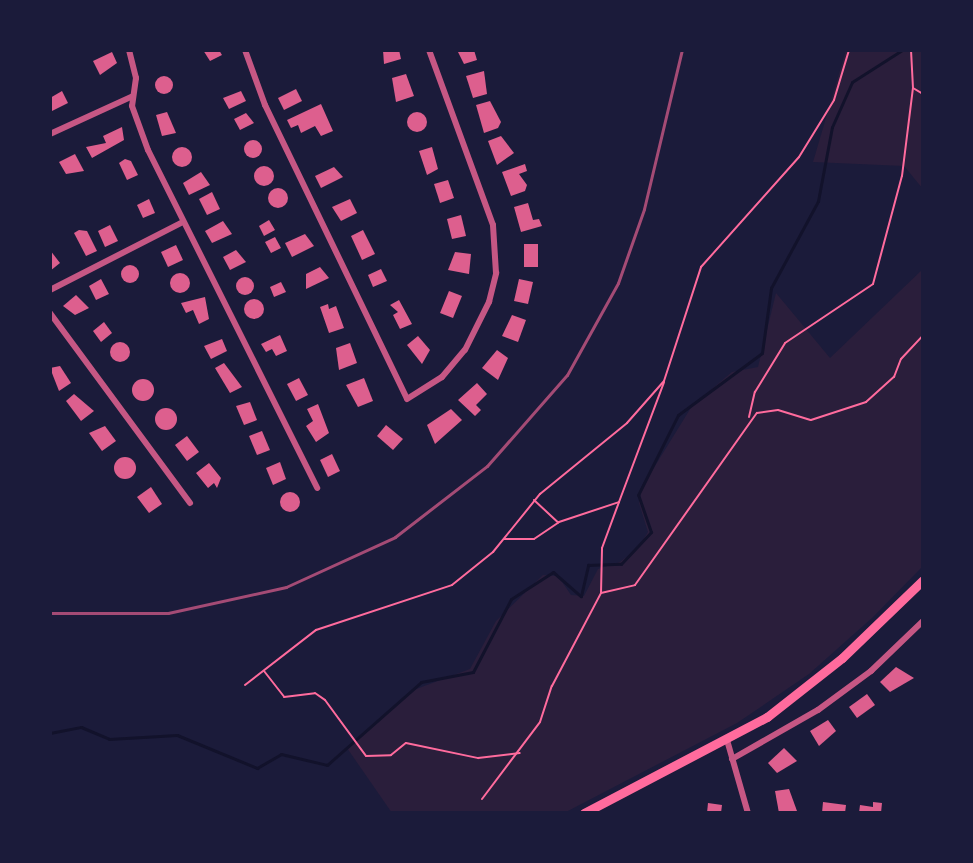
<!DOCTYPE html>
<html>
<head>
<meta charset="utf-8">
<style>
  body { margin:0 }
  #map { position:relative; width:973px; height:863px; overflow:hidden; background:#1b1b3a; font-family:"Noto Sans",sans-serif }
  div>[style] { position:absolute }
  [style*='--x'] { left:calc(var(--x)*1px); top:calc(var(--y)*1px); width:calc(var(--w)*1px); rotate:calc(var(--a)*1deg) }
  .green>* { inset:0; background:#2a1e3b }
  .stream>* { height:3px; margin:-1.5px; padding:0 1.5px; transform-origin:1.5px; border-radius:1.5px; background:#12122b }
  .building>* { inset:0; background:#dd5f8e }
  .round { border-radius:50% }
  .path>* { height:2px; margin:-1px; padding:0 1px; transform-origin:1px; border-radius:1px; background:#ff6b9d }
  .minor>* { height:6px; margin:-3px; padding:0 3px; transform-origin:3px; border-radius:3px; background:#c65784 }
  .primary>* { height:9px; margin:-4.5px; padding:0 4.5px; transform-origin:4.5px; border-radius:4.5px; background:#ff6b9d }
  .rail>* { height:3px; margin:-1.5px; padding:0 1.5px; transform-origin:1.5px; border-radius:1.5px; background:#a44b75 }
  span { translate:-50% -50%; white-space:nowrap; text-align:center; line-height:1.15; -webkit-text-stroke:7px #1b1b3a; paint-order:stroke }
  .frame { position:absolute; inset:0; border:52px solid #1b1b3a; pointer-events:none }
</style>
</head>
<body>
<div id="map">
  <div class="green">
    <div style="clip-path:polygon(846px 50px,923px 50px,923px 189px,904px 166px,813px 162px)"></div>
    <div style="clip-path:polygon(923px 269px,923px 566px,873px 617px,809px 674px,737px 723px,564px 813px,392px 813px,347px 748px,411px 691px,470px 669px,496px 621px,543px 575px,558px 576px,571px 595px,584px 596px,598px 569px,620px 562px,638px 548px,648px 532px,639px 503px,642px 487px,692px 406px,732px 372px,758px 367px,776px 293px,830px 358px)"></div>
  </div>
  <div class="stream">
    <div style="--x:50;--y:733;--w:32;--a:-11"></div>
    <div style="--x:81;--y:727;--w:30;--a:23"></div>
    <div style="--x:109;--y:739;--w:68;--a:-3.4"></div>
    <div style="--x:177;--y:735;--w:87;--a:22.4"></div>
    <div style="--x:257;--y:768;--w:28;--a:-30"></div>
    <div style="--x:281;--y:754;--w:47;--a:13.4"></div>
    <div style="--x:327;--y:765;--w:125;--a:-41.4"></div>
    <div style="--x:421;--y:682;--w:53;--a:-10.9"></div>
    <div style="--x:473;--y:672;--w:82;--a:-62.5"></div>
    <div style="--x:511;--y:599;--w:50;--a:-32.7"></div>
    <div style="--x:553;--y:572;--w:37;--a:41"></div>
    <div style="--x:581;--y:596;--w:32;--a:-77"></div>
    <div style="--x:588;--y:565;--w:33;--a:-2"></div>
    <div style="--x:621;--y:564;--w:44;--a:-46.8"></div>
    <div style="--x:651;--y:532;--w:39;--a:-109"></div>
    <div style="--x:638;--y:495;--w:89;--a:-63.4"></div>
    <div style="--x:678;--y:415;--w:104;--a:-36.4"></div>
    <div style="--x:762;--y:353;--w:66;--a:-82.1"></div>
    <div style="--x:771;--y:288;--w:99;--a:-61.6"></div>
    <div style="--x:818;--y:201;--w:75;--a:-79.3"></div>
    <div style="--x:832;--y:127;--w:49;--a:-66"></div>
    <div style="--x:852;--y:82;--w:59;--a:-32.6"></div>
  </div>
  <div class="building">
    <div style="clip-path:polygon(203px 50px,219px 50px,222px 55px,210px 61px)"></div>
    <div style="clip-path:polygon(383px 50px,399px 50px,401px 59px,384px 64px)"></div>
    <div style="clip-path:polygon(457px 50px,474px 50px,477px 60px,464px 64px)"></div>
    <div style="clip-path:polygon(112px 52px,117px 63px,100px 75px,93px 61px)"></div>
    <div style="clip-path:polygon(484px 71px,487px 94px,473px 98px,466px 76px)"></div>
    <div style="clip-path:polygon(406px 74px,414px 96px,396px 102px,392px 78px)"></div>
    <div class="round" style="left:155px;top:76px;width:18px;height:18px"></div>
    <div style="clip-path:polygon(296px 89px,302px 101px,284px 110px,278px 98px)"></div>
    <div style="clip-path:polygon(62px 91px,68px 103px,52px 111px,50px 98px)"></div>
    <div style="clip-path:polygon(241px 91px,246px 101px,229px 109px,223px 98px)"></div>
    <div style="clip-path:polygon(490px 101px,501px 122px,498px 128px,484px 133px,476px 105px)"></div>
    <div style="clip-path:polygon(321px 104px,333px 131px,321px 136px,315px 126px,301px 133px,298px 125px,291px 128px,287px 120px)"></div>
    <div style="clip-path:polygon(167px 112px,176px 133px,162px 136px,156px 115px)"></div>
    <div class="round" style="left:407px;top:112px;width:20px;height:20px"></div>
    <div style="clip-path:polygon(246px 113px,254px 123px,240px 130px,234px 119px)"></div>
    <div style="clip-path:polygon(122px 127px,124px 140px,92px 158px,86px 147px,106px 143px,103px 136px)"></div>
    <div style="clip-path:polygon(501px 136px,514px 153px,497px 165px,488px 141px)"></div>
    <div class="round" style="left:244px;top:140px;width:18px;height:18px"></div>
    <div style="clip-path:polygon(432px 147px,438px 169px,427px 175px,419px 151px)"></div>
    <div class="round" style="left:172px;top:147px;width:20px;height:20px"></div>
    <div style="clip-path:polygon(75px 154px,84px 171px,66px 174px,59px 162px)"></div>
    <div style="clip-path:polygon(125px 159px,131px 161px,138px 175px,127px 180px,119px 163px)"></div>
    <div style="clip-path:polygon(525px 164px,527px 171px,519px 174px,527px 185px,525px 191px,511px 196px,502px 172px)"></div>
    <div class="round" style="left:254px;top:166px;width:20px;height:20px"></div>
    <div style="clip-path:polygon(334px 167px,343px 177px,321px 188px,315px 176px)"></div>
    <div style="clip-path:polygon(201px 172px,210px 185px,189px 195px,183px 183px)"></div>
    <div style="clip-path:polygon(448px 180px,454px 198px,440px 203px,434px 184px)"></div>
    <div class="round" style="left:268px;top:188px;width:20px;height:20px"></div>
    <div style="clip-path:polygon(212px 192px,220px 209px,207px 215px,199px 199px)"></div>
    <div style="clip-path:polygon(149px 199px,155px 213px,143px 218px,137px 205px)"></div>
    <div style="clip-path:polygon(350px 199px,357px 213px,341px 221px,332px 207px)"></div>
    <div style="clip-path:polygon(528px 203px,533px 220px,539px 219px,542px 226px,521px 232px,514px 207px)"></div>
    <div style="clip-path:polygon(461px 215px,466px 236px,452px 239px,447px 219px)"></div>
    <div style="clip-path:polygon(269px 220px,275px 230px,264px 236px,259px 226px)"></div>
    <div style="clip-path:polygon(223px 221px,232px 234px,212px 243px,205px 231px)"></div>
    <div style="clip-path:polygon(110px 225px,118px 241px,105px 247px,98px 231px)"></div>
    <div style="clip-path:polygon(79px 230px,87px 231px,97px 251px,86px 256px,74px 233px)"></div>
    <div style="clip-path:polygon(363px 230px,375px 254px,362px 260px,351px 236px)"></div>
    <div style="clip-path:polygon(305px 234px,314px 246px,292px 257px,285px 243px)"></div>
    <div style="clip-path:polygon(275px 237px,281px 248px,271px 253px,265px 242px)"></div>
    <div style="clip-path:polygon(524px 244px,538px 244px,538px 267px,524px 267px)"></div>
    <div style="clip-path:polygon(176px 245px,183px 260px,168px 267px,161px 252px)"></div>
    <div style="clip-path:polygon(50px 250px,60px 263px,50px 271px)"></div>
    <div style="clip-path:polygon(236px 250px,246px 262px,230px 270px,223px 257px)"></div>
    <div style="clip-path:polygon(455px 252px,471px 254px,469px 274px,448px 270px)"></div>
    <div class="round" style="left:121px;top:265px;width:18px;height:18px"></div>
    <div style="clip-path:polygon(320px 267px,329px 278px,306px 289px,306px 274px)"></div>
    <div style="clip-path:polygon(381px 269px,387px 281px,373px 287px,368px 275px)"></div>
    <div class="round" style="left:170px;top:273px;width:20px;height:20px"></div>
    <div class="round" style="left:236px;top:277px;width:18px;height:18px"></div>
    <div style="clip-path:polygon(101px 279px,109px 294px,96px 300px,89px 286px)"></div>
    <div style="clip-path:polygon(519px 279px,533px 282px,528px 304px,514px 301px)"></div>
    <div style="clip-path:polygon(281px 282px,286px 292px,274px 297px,270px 287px)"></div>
    <div style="clip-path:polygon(449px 291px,462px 296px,453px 318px,440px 313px)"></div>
    <div style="clip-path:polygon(76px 295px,89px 308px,75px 315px,63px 306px)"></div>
    <div style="clip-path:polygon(205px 297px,209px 319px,199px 324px,193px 310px,186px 313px,181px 303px)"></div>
    <div class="round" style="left:244px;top:299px;width:20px;height:20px"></div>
    <div style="clip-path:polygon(399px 300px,412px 324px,400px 329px,393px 315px,398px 312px,390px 305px)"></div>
    <div style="clip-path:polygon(328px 304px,329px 309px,336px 306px,344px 328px,329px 333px,320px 307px)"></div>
    <div style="clip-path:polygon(512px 315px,526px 320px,518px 342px,502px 336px)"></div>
    <div style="clip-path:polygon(104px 322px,112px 333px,101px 342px,93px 331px)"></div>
    <div style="clip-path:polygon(280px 335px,287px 351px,276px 356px,272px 349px,266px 352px,261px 344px)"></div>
    <div style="clip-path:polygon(418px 336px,430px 350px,422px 364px,407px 345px)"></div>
    <div style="clip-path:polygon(222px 339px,227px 351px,211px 359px,204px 346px)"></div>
    <div class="round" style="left:110px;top:342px;width:20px;height:20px"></div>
    <div style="clip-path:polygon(350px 343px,357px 363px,339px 370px,336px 348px)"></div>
    <div style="clip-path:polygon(497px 350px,508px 358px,498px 380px,482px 368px)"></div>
    <div style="clip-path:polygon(224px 363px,242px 387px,230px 393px,215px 368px)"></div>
    <div style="clip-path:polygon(60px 366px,71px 383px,59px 391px,50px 368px)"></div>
    <div style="clip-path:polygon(299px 378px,308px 395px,296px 401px,287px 384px)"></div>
    <div style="clip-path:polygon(364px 378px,373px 401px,358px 407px,346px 385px)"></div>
    <div class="round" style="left:132px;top:379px;width:22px;height:22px"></div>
    <div style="clip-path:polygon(477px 383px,487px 394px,476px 405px,481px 410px,475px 416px,458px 400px)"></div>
    <div style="clip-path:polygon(74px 394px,94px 411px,81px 421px,66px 401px)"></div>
    <div style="clip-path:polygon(250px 402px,257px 420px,244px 425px,236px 406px)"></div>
    <div style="clip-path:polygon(318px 404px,329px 433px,316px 442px,306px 426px,313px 421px,307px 409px)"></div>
    <div class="round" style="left:155px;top:408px;width:22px;height:22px"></div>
    <div style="clip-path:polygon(451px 409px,462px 420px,435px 444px,427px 425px)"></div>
    <div style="clip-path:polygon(386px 425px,403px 439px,393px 450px,377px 436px)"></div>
    <div style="clip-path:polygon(105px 426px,116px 441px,102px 451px,89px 433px)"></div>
    <div style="clip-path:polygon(262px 431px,270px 450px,257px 455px,249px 436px)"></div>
    <div style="clip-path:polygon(187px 436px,199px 452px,187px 461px,175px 445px)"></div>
    <div style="clip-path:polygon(332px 454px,340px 471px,328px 477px,320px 460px)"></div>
    <div class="round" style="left:114px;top:457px;width:22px;height:22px"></div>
    <div style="clip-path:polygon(280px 462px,286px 479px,273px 485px,266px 468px)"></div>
    <div style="clip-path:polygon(209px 463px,221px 478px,217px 488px,214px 483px,208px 488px,196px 473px)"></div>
    <div style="clip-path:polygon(151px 487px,162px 504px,149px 513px,137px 497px)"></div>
    <div class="round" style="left:280px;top:492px;width:20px;height:20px"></div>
    <div style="clip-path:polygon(896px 667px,914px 678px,890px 692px,880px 682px)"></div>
    <div style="clip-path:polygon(867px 694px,875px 705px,857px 718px,849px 707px)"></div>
    <div style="clip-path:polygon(828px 720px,836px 731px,819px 746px,810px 731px)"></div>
    <div style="clip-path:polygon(784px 748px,797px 761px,777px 773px,768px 763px)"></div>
    <div style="clip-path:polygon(789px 789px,797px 811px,779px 813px,775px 791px)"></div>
    <div style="clip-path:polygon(823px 802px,846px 805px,845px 813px,822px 813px)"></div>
    <div style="clip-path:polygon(873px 802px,882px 803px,881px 813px,859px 813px,860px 805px,873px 807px)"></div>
    <div style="clip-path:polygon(708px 803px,722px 805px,721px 813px,707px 813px)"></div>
  </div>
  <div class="path">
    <div style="--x:911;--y:50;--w:38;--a:87"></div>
    <div style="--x:913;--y:88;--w:12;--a:31"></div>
    <div style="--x:749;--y:417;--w:26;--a:-77"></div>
    <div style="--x:755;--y:392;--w:57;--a:-58.5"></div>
    <div style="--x:785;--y:343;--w:106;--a:-33.8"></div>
    <div style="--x:873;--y:284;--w:112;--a:-75"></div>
    <div style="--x:902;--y:176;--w:89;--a:-82.9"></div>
    <div style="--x:534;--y:500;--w:33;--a:43"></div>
    <div style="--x:504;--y:539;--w:30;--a:0"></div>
    <div style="--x:534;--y:539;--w:30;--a:-34"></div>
    <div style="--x:559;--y:522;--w:63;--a:-18.4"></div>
    <div style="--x:619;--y:502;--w:128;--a:-69.4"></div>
    <div style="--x:601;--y:593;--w:35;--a:-13"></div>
    <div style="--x:635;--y:585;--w:211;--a:-54.7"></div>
    <div style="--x:757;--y:413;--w:21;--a:-8"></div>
    <div style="--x:778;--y:410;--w:34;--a:17"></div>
    <div style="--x:811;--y:420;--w:58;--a:-18.1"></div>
    <div style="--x:866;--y:402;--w:38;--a:-42"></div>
    <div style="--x:894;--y:377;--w:19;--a:-69"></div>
    <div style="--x:901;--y:359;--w:33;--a:-47"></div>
    <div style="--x:264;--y:671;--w:33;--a:52"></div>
    <div style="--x:284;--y:697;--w:31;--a:-7"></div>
    <div style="--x:315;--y:693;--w:12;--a:35"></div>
    <div style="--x:325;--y:700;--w:69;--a:53.8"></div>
    <div style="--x:366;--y:756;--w:25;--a:-2"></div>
    <div style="--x:391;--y:755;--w:19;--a:-39"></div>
    <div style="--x:406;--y:743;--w:74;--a:11.8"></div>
    <div style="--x:478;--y:758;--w:42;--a:-6.8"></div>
    <div style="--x:245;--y:685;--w:90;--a:-37.8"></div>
    <div style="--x:316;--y:630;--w:143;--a:-18.3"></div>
    <div style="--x:452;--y:585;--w:53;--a:-38.8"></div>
    <div style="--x:493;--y:552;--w:75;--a:-51"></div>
    <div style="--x:540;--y:494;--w:112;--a:-39.2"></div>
    <div style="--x:627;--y:423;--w:56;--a:-48.6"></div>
    <div style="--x:664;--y:381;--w:120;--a:-72"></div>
    <div style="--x:701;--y:267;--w:147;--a:-48.3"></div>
    <div style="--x:799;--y:157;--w:67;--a:-58.4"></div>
    <div style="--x:834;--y:100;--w:52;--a:-73.3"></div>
    <div style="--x:482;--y:799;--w:96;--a:-53"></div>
    <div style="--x:540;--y:722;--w:38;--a:-72"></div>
    <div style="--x:552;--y:686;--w:105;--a:-62.2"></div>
    <div style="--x:601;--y:593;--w:45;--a:-88.7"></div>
    <div style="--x:602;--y:548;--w:49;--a:-69.7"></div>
  </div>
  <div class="minor">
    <div style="--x:129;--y:50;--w:29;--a:76"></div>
    <div style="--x:136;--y:78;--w:28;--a:98"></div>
    <div style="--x:132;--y:106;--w:47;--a:70"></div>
    <div style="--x:148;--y:150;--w:378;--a:63.4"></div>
    <div style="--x:245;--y:50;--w:59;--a:70"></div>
    <div style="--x:265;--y:105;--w:326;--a:64.2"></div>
    <div style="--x:407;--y:399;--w:41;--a:-32.2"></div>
    <div style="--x:442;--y:377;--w:35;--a:-50"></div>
    <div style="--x:465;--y:350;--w:54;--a:-63.4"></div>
    <div style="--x:489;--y:302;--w:30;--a:-76"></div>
    <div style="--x:496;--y:273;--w:48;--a:-93.6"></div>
    <div style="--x:493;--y:225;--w:186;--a:-110.1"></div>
    <div style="--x:50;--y:134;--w:91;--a:-24.6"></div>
    <div style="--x:50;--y:290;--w:149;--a:-27.1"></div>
    <div style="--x:50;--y:313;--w:236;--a:53.6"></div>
    <div style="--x:727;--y:740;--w:76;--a:74"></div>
    <div style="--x:732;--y:759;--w:99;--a:-29.7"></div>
    <div style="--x:818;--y:710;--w:66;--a:-36.3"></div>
    <div style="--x:871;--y:671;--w:72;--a:-43.9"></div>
  </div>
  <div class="primary">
    <div style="--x:584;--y:813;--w:207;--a:-27.7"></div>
    <div style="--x:767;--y:717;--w:95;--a:-38.2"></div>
    <div style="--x:842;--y:658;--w:112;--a:-43.9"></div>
  </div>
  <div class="rail">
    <div style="--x:50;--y:613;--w:118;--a:0"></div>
    <div style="--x:168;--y:613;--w:121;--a:-12.4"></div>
    <div style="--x:286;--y:587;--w:120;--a:-24.6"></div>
    <div style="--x:395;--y:537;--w:116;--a:-37.7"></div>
    <div style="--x:487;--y:466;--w:121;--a:-48.7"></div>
    <div style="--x:567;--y:375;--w:105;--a:-61"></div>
    <div style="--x:618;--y:283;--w:78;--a:-70.6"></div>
    <div style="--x:644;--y:209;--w:163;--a:-76.6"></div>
  </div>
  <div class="frame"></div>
</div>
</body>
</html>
